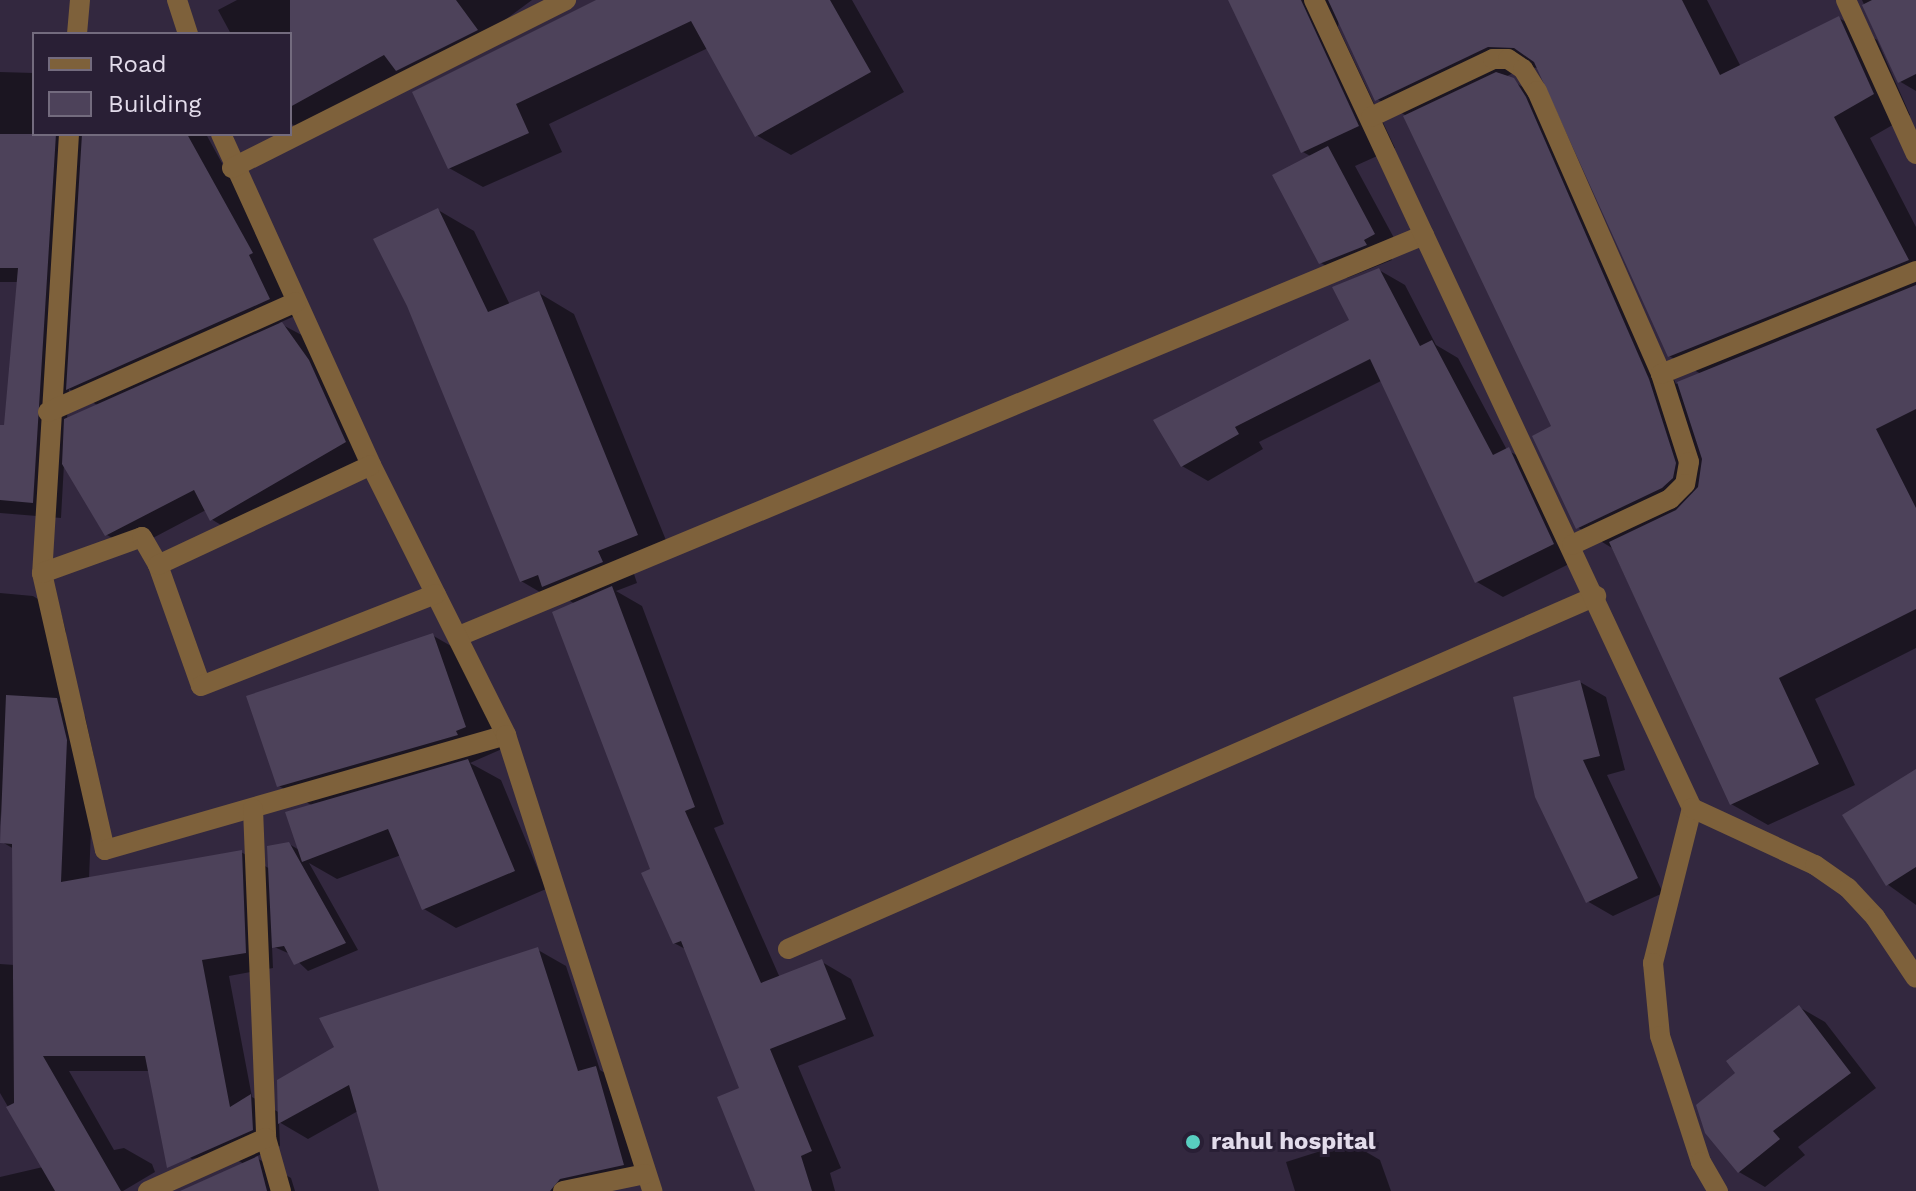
<!DOCTYPE html>
<html>
<head>
<meta charset="utf-8">
<style>
  body { margin:0 }
  #map { position:relative; width:1916px; height:1191px; overflow:hidden; background:#33283f; font-family:"Work Sans",sans-serif }
  div>[style] { position:absolute }
  [style*='--x'] { left:calc(var(--x)*1px); top:calc(var(--y)*1px); width:calc(var(--w)*1px); rotate:calc(var(--a)*1deg) }
  .shadow>* { inset:0; background:#0007 }
  .building>* { inset:0; background:#4d425a }
  .service>* { height:20px; margin:-10px; padding:0 10px; transform-origin:10px; border-radius:10px; background:#7e613b }
  .minor>* { height:20px; margin:-10px; padding:0 10px; transform-origin:10px; border-radius:10px; background:#7e613b }
  .dots>* { width:22px; height:22px; translate:-50% -50%; box-sizing:border-box; border:4px solid #291f35; border-radius:50% }
  span { translate:-50% -50%; white-space:nowrap; text-align:center; line-height:1.15; -webkit-text-stroke:6px #291f35; paint-order:stroke }
  .poi-label { font-size:24px; color:#e3dceb; font-weight:700 }
  .left { translate:0 -50%; text-align:left }
  .legend { position:absolute; left:32px; top:32px; width:260px; height:104px; box-sizing:border-box; background:#291f35; border:2px solid #736b7e; margin:0; padding:10px 14px; list-style:none; font-size:24px; color:#e3dceb }
  .legend li { display:flex; align-items:center; gap:16px; height:40px }
  .legend b { width:40px; border:2px solid #736b7e }
</style>
</head>
<body>
<div id="map">
  <div class="shadow">
    <div style="clip-path:polygon(237px 0,532px 0,425px 79px,311px 135px,290px 123px,290px 34px,231px 34px,218px 10px)"></div>
    <div style="clip-path:polygon(606px 0,852px 0,904px 92px,791px 155px,756px 135px,708px 48px,549px 124px,562px 152px,483px 187px,449px 168px)"></div>
    <div style="clip-path:polygon(evenodd,1232px 0,1707px 0,1741px 67px,1839px 18px,1877px 40px,1910px 115px,1870px 138px,1916px 227px,1916px 648px,1815px 699px,1855px 785px,1768px 825px,1731px 804px,1612px 548px,1577px 527px,1554px 427px,1405px 115px,1377px 99px,1339px 18px,1338px 27px,1395px 148px,1355px 166px,1400px 249px,1389px 255px,1392px 260px,1347px 278px,1321px 263px,1312px 157px,1303px 152px,1232px 0,1526px 67px,1539px 68px,1669px 356px,1701px 374px,1676px 384px,1548px 101px,1505px 77px,1526px 67px)"></div>
    <div style="clip-path:polygon(1862px 0,1916px 0,1916px 91px,1899px 81px)"></div>
    <div style="clip-path:polygon(evenodd,0 72px,34px 73px,34px 134px,206px 134px,280px 269px,297px 315px,279px 323px,313px 341px,370px 456px,236px 534px,211px 519px,206px 510px,132px 549px,107px 535px,64px 464px,61px 518px,0 513px,0 427px,6px 428px,19px 282px,0 282px,0 72px,69px 389px,99px 406px,67px 420px,69px 389px)"></div>
    <div style="clip-path:polygon(438px 210px,474px 231px,510px 305px,539px 293px,574px 314px,672px 555px,633px 571px,637px 583px,616px 591px,642px 606px,724px 824px,714px 828px,780px 978px,822px 962px,851px 979px,874px 1036px,798px 1066px,841px 1168px,830px 1173px,835px 1191px,757px 1191px,741px 1089px,687px 950px,674px 943px,575px 604px,565px 598px,557px 602px,521px 581px)"></div>
    <div style="clip-path:polygon(1379px 270px,1405px 285px,1436px 345px,1458px 358px,1507px 450px,1535px 465px,1579px 559px,1503px 597px,1477px 582px,1383px 380px,1259px 442px,1263px 449px,1208px 481px,1182px 466px,1352px 321px)"></div>
    <div style="clip-path:polygon(0 593px,33px 596px,61px 613px,66px 632px,60px 702px,85px 716px,94px 757px,89px 879px,241px 852px,270px 869px,289px 844px,301px 851px,313px 806px,279px 786px,432px 635px,470px 657px,502px 749px,470px 763px,501px 780px,546px 889px,456px 928px,424px 909px,401px 855px,337px 879px,309px 863px,358px 950px,308px 971px,290px 954px,272px 946px,273px 968px,229px 976px,252px 1097px,280px 1113px,538px 950px,566px 966px,600px 1070px,623px 1084px,651px 1181px,601px 1191px,381px 1191px,358px 1111px,308px 1139px,279px 1122px,280px 1146px,255px 1157px,291px 1178px,295px 1191px,225px 1191px,244px 1164px,225px 1153px,192px 1159px,164px 1143px,150px 1071px,69px 1071px,114px 1150px,124px 1148px,152px 1164px,155px 1172px,123px 1191px,0 1191px,0 1177px,43px 1167px,0 1093px,0 964px,15px 965px,14px 849px,2px 842px,0 812px)"></div>
    <div style="clip-path:polygon(1580px 682px,1606px 697px,1625px 770px,1607px 775px,1663px 893px,1613px 916px,1587px 901px)"></div>
    <div style="clip-path:polygon(1916px 771px,1916px 905px,1887px 884px)"></div>
    <div style="clip-path:polygon(1799px 1007px,1825px 1022px,1876px 1088px,1798px 1147px,1805px 1155px,1765px 1187px,1739px 1172px)"></div>
    <div style="clip-path:polygon(1349px 1142px,1380px 1160px,1391px 1191px,1295px 1191px,1286px 1162px)"></div>
  </div>
  <div class="building">
    <div style="clip-path:polygon(290px 0,456px 0,478px 30px,396px 71px,384px 55px,290px 107px)"></div>
    <div style="clip-path:polygon(596px 0,830px 0,871px 72px,755px 137px,691px 21px,516px 104px,529px 133px,448px 169px,412px 92px)"></div>
    <div style="clip-path:polygon(1228px 0,1301px 0,1359px 126px,1301px 153px)"></div>
    <div style="clip-path:polygon(1328px 0,1682px 0,1720px 75px,1839px 16px,1874px 94px,1834px 117px,1909px 260px,1668px 357px,1534px 62px,1514px 48px,1488px 47px,1375px 101px)"></div>
    <div style="clip-path:polygon(1872px 0,1916px 0,1916px 74px,1898px 83px,1862px 5px)"></div>
    <div style="clip-path:polygon(1496px 72px,1514px 78px,1526px 97px,1649px 379px,1676px 463px,1673px 478px,1662px 488px,1576px 529px,1532px 436px,1551px 426px,1403px 116px)"></div>
    <div style="clip-path:polygon(0 134px,56px 134px,33px 503px,0 500px,0 425px,4px 425px,18px 268px,0 268px)"></div>
    <div style="clip-path:polygon(82px 134px,187px 134px,253px 253px,249px 255px,270px 299px,66px 390px)"></div>
    <div style="clip-path:polygon(1328px 146px,1375px 234px,1364px 240px,1367px 245px,1319px 264px,1272px 175px)"></div>
    <div style="clip-path:polygon(438px 208px,488px 312px,539px 291px,638px 535px,598px 551px,603px 562px,542px 587px,538px 575px,520px 582px,407px 306px,373px 239px)"></div>
    <div style="clip-path:polygon(1379px 268px,1420px 346px,1432px 340px,1493px 455px,1509px 447px,1554px 544px,1475px 583px,1370px 359px,1235px 427px,1239px 434px,1181px 467px,1153px 420px,1349px 320px,1332px 287px)"></div>
    <div style="clip-path:polygon(1916px 285px,1916px 409px,1876px 429px,1916px 508px,1916px 609px,1779px 678px,1819px 764px,1730px 805px,1609px 542px,1676px 510px,1698px 487px,1702px 459px,1677px 382px)"></div>
    <div style="clip-path:polygon(282px 322px,309px 360px,346px 442px,210px 521px,194px 490px,105px 536px,62px 464px,64px 419px)"></div>
    <div style="clip-path:polygon(612px 586px,695px 807px,685px 811px,761px 983px,822px 959px,846px 1019px,770px 1049px,812px 1151px,801px 1156px,812px 1191px,755px 1191px,717px 1097px,739px 1088px,681px 941px,673px 944px,641px 873px,650px 869px,552px 612px)"></div>
    <div style="clip-path:polygon(433px 633px,466px 727px,456px 731px,458px 735px,277px 787px,246px 696px)"></div>
    <div style="clip-path:polygon(1580px 680px,1600px 756px,1583px 760px,1638px 878px,1586px 903px,1535px 797px,1513px 697px)"></div>
    <div style="clip-path:polygon(6px 695px,57px 698px,67px 740px,61px 882px,242px 850px,246px 953px,202px 960px,230px 1107px,251px 1094px,253px 1130px,167px 1168px,145px 1056px,43px 1056px,121px 1191px,55px 1191px,6px 1107px,14px 1103px,12px 844px,0 843px)"></div>
    <div style="clip-path:polygon(468px 759px,515px 871px,422px 910px,388px 829px,302px 862px,285px 812px)"></div>
    <div style="clip-path:polygon(1916px 769px,1916px 867px,1886px 886px,1842px 815px)"></div>
    <div style="clip-path:polygon(289px 842px,346px 943px,294px 965px,284px 946px,272px 948px,267px 846px)"></div>
    <div style="clip-path:polygon(538px 947px,578px 1071px,596px 1066px,624px 1165px,560px 1179px,550px 1191px,379px 1191px,349px 1085px,278px 1124px,277px 1080px,334px 1047px,319px 1018px)"></div>
    <div style="clip-path:polygon(1799px 1005px,1851px 1073px,1773px 1131px,1780px 1139px,1738px 1173px,1705px 1133px,1696px 1105px,1735px 1073px,1726px 1061px)"></div>
    <div style="clip-path:polygon(258px 1156px,267px 1191px,180px 1191px)"></div>
  </div>
  <div class="service">
    <div style="--x:459;--y:636;--w:1045;--a:-22.57"></div>
    <div style="--x:788;--y:949;--w:882;--a:-23.6"></div>
  </div>
  <div class="minor">
    <div style="--x:177;--y:0;--w:36;--a:72"></div>
    <div style="--x:1314;--y:0;--w:892;--a:64.93"></div>
    <div style="--x:1692;--y:808;--w:160;--a:104.1"></div>
    <div style="--x:1653;--y:963;--w:73;--a:84.5"></div>
    <div style="--x:1660;--y:1036;--w:133;--a:72"></div>
    <div style="--x:1701;--y:1162;--w:34;--a:60"></div>
    <div style="--x:1846;--y:0;--w:169;--a:65.6"></div>
    <div style="--x:77;--y:34;--w:34;--a:-85"></div>
    <div style="--x:1371;--y:117;--w:135;--a:-25.4"></div>
    <div style="--x:1493;--y:59;--w:15;--a:0"></div>
    <div style="--x:1508;--y:59;--w:18;--a:34"></div>
    <div style="--x:1523;--y:69;--w:26;--a:58"></div>
    <div style="--x:1537;--y:91;--w:309;--a:66.3"></div>
    <div style="--x:1661;--y:374;--w:92;--a:72.3"></div>
    <div style="--x:1689;--y:462;--w:22;--a:100"></div>
    <div style="--x:1685;--y:484;--w:21;--a:135"></div>
    <div style="--x:1670;--y:499;--w:108;--a:154.9"></div>
    <div style="--x:69;--y:134;--w:440;--a:93.5"></div>
    <div style="--x:42;--y:573;--w:284;--a:77.2"></div>
    <div style="--x:105;--y:850;--w:417;--a:-16"></div>
    <div style="--x:221;--y:134;--w:363;--a:65.6"></div>
    <div style="--x:371;--y:465;--w:302;--a:63.4"></div>
    <div style="--x:506;--y:735;--w:479;--a:72.2"></div>
    <div style="--x:232;--y:168;--w:374;--a:-26.7"></div>
    <div style="--x:1661;--y:374;--w:275;--a:-22"></div>
    <div style="--x:48;--y:412;--w:271;--a:-23.9"></div>
    <div style="--x:158;--y:565;--w:128;--a:70.4"></div>
    <div style="--x:201;--y:686;--w:252;--a:-21.4"></div>
    <div style="--x:42;--y:573;--w:106;--a:-19.8"></div>
    <div style="--x:142;--y:537;--w:32;--a:60"></div>
    <div style="--x:158;--y:565;--w:235;--a:-25.1"></div>
    <div style="--x:1692;--y:808;--w:136;--a:24.9"></div>
    <div style="--x:1815;--y:865;--w:40;--a:34.9"></div>
    <div style="--x:1848;--y:888;--w:40;--a:47"></div>
    <div style="--x:1875;--y:917;--w:73;--a:56.1"></div>
    <div style="--x:253;--y:809;--w:329;--a:87.7"></div>
    <div style="--x:266;--y:1138;--w:55;--a:74.2"></div>
    <div style="--x:148;--y:1191;--w:129;--a:-24.2"></div>
    <div style="--x:563;--y:1191;--w:84;--a:-11.7"></div>
  </div>
  <div class="dots">
    <div style="left:1193px;top:1142px;background:#58cec0"></div>
  </div>
  <div class="poi-label">
    <span class="left" style="left:1211px;top:1142px">rahul hospital</span>
  </div>
  <ul class="legend">
  <li><b style="height:10px;background:#7e613b"></b>Road</li>
  <li><b style="height:22px;background:#4d425a"></b>Building</li>
  </ul>
</div>
</body>
</html>
